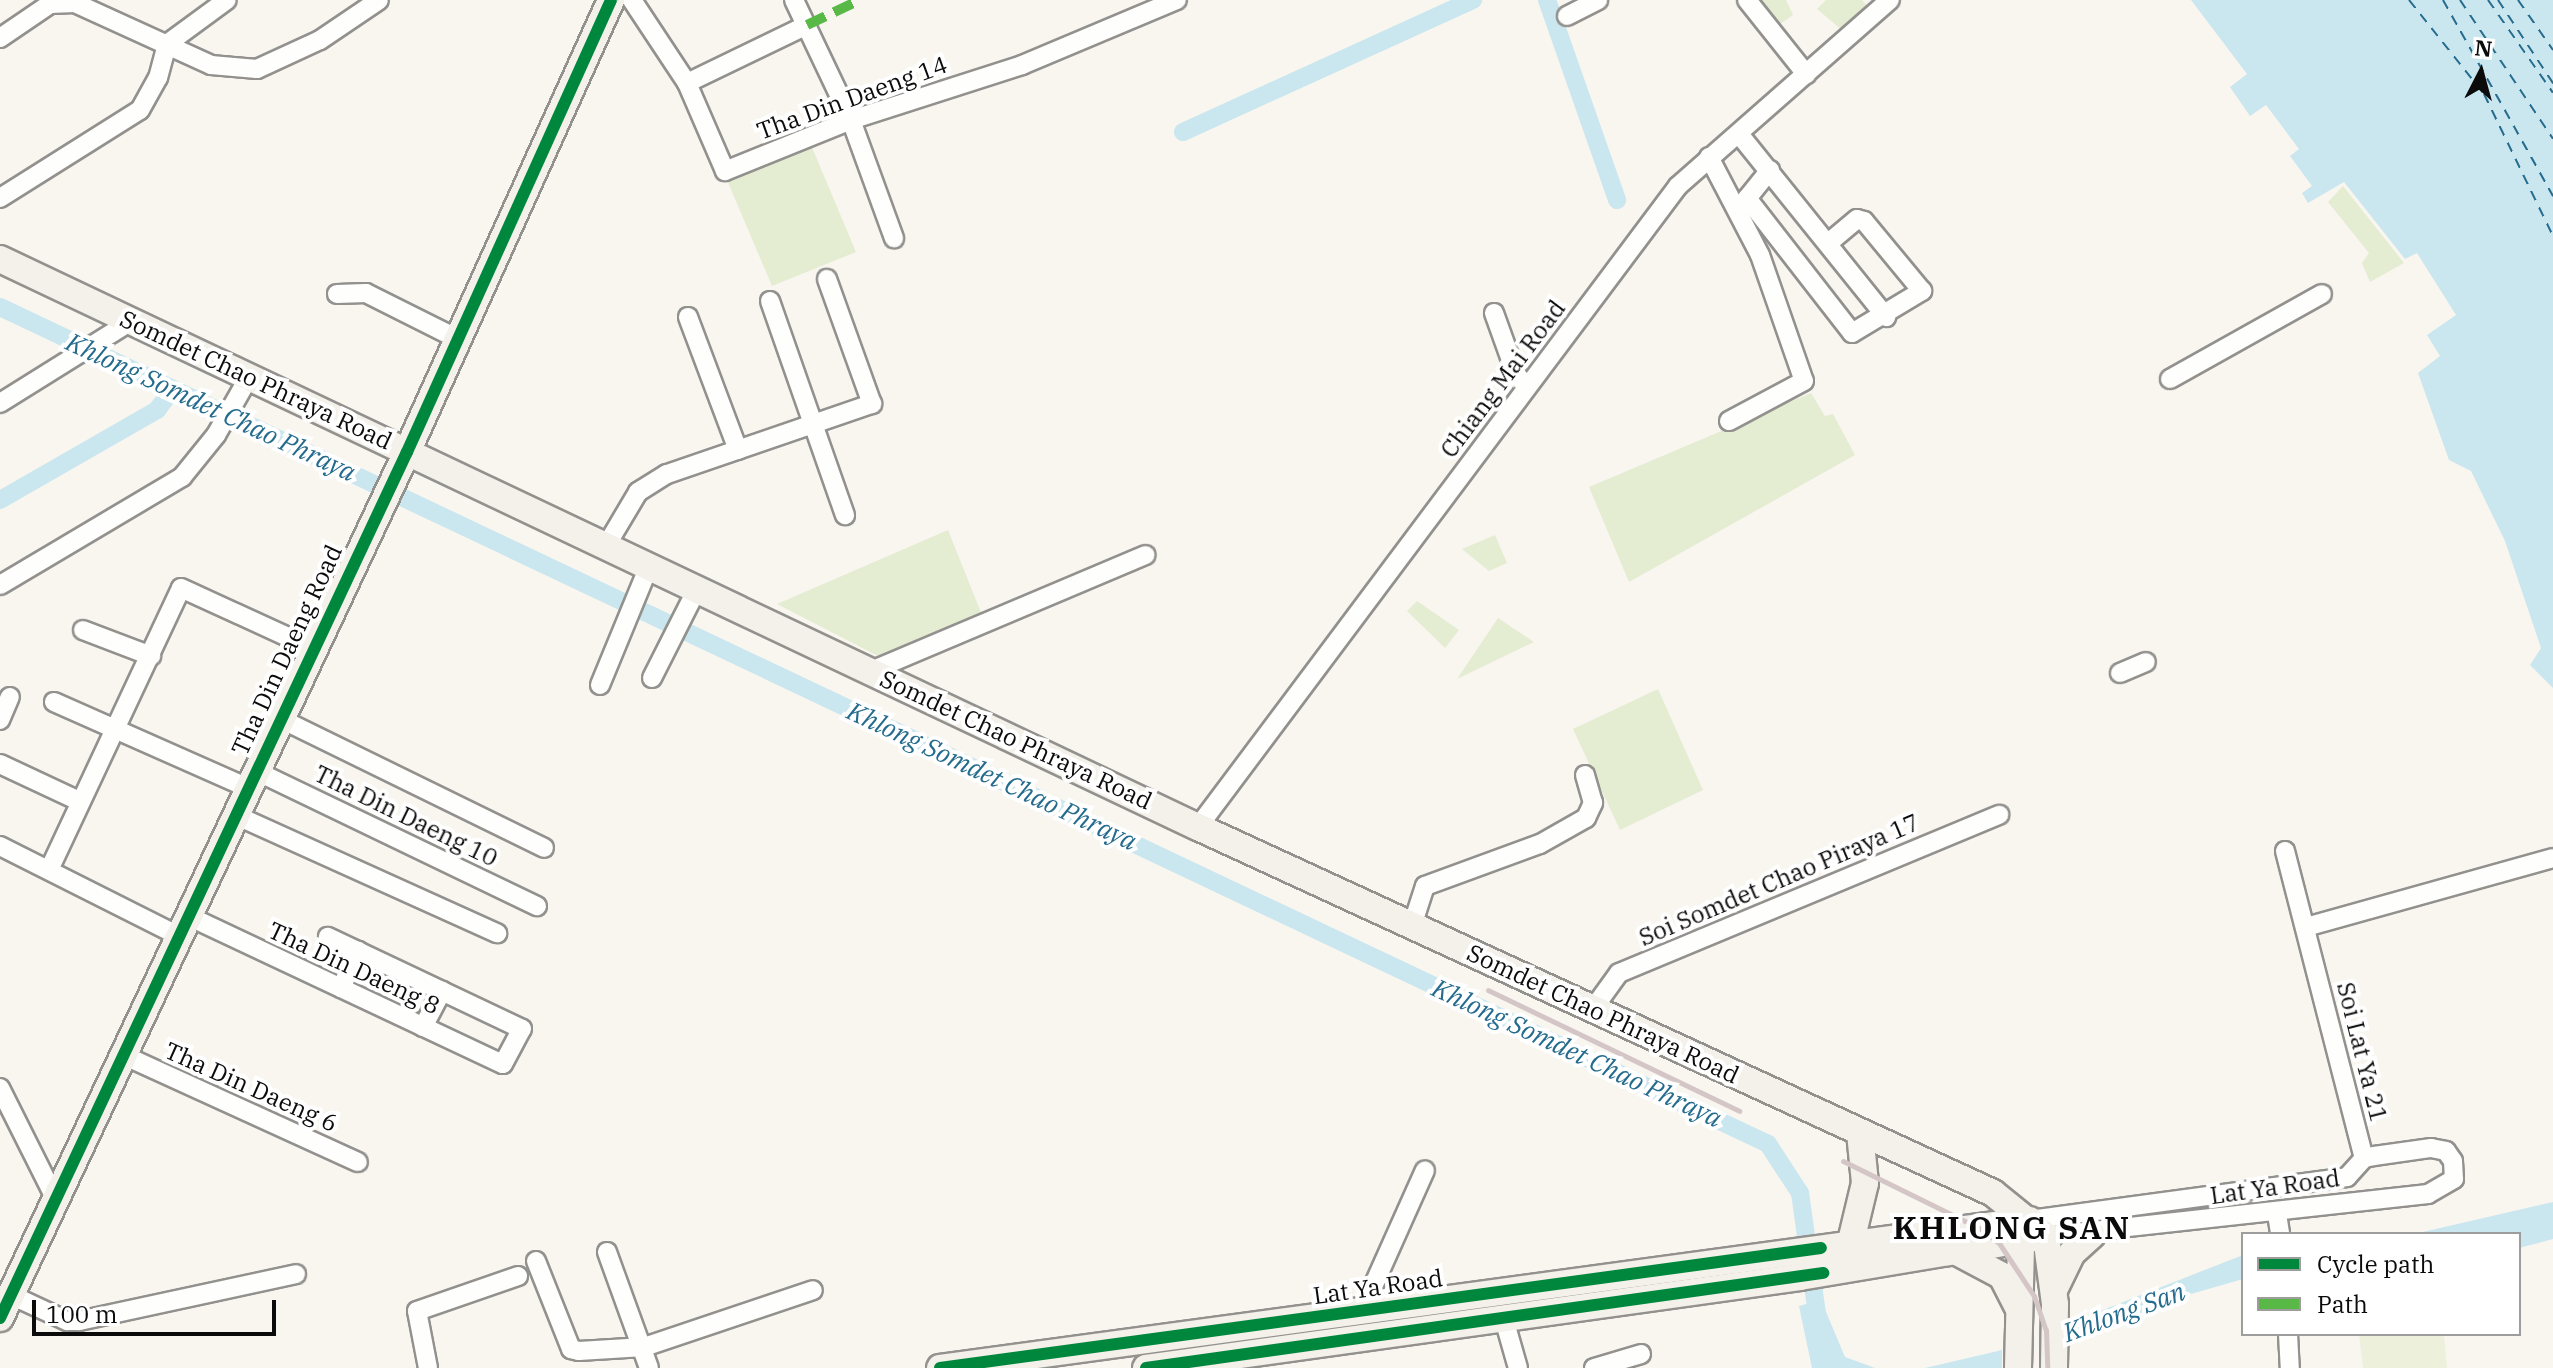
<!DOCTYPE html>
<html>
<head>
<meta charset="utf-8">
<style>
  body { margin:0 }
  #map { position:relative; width:2553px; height:1368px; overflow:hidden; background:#f9f6f0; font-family:"IBM Plex Serif",serif }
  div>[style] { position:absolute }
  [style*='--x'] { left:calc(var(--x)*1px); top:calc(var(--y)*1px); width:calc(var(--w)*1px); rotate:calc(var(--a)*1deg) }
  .green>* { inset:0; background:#e4ecd2 }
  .pitch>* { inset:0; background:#edf0db }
  .water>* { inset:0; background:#cae6ef }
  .pier>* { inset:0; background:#f9f6f0 }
  .canal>* { height:18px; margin:-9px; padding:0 9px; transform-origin:9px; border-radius:9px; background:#cae6ef }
  .ferry>* { height:2px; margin-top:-1px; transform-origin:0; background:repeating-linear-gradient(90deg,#246b8d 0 10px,transparent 0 18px) }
  .roads { filter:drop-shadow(2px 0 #92918e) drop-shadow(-2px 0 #92918e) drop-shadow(0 2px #92918e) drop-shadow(0 -2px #92918e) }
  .street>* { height:18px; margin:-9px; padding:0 9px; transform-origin:9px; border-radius:9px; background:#fefefd }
  .secondary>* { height:26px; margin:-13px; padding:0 13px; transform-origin:13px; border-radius:13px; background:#f3f1e9 }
  .rail>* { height:5px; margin:-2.5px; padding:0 2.5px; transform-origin:2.5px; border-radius:2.5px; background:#d4c6c7 }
  .quiet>* { height:10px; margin-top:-5px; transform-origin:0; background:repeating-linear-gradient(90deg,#58b947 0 20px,transparent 0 30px) }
  .cycleway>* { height:12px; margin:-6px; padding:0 6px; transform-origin:6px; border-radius:6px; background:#00873e }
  span { translate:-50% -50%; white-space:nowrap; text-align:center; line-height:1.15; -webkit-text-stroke:8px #fff; paint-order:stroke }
  .street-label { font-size:24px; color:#0b0b0b }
  .water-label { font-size:26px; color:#246b8d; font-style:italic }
  .district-label { font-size:32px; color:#0b0b0b; font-weight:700; letter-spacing:2px }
  .legend { position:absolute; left:2241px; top:1232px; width:280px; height:104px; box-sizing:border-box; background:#fff; border:2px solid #9d9d9d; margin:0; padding:10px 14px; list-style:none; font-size:24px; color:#0b0b0b }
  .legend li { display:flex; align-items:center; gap:16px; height:40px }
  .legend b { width:40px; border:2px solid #9d9d9d }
  .north { position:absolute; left:2441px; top:32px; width:80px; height:80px; -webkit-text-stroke:6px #fff; paint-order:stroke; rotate:6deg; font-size:22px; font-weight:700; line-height:32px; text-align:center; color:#0b0b0b }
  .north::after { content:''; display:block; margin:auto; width:28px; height:36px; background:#0b0b0b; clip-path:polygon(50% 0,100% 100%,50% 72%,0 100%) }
  .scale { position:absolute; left:32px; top:1300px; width:244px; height:36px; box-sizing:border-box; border:4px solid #0b0b0b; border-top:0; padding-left:10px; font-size:24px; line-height:28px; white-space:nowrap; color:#0b0b0b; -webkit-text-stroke:6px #fff; paint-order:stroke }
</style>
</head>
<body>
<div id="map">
  <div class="green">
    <div style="clip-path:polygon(1755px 0,1786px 0,1793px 15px,1776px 27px)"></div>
    <div style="clip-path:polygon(1826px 0,1862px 0,1867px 6px,1843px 31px,1817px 9px)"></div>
    <div style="clip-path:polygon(811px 145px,856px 252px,772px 286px,727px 180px)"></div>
    <div style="clip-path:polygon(2343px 186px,2404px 263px,2370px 282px,2362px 263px,2369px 253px,2328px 202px)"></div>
    <div style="clip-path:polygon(1811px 393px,1825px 416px,1833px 414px,1855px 455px,1629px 582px,1589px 487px)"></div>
    <div style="clip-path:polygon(948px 530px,982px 615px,878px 656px,777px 604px)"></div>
    <div style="clip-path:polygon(1495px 535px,1507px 563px,1489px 571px,1462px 549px)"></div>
    <div style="clip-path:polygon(1417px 601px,1459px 630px,1445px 648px,1407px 611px)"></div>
    <div style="clip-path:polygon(1498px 618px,1534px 642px,1457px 679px)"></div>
    <div style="clip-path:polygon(1658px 689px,1703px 790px,1620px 830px,1573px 729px)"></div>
  </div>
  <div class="pitch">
    <div style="clip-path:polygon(2359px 1334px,2444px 1334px,2447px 1368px,2363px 1368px)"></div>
  </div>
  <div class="water">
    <div style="clip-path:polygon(2191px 0,2553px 0,2553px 688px,2530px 665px,2541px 648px,2505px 541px,2471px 471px,2449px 460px,2418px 373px,2440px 356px,2427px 335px,2456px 315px,2417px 253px,2405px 259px,2344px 182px,2308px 203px,2302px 193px,2312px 186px,2290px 156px,2299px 149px,2266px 105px,2250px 116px,2230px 87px,2247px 74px)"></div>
    <div style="clip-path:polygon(2553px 1202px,2553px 1239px,2519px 1248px,2519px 1234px,2414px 1234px)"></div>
    <div style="clip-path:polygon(2243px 1255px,2243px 1279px,2170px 1300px,2018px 1368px,1925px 1368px,1998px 1351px)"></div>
    <div style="clip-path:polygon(1821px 1300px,1845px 1357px,1875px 1368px,1812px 1368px,1799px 1306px)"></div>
  </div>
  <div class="pier">
    <div style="clip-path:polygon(2077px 1315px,2077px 1346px,2028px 1368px,2002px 1368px,2002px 1345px)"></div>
  </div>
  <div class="canal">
    <div style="--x:1547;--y:0;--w:212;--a:70.7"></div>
    <div style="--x:1183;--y:132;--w:319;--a:-24.5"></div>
    <div style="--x:0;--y:307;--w:1956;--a:25.33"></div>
    <div style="--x:1768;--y:1144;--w:59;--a:56.9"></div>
    <div style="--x:1800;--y:1193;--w:143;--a:82"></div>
    <div style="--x:1820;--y:1335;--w:36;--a:67"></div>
    <div style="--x:0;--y:500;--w:181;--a:-29.8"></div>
    <div style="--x:157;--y:410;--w:26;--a:-53"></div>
  </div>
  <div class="ferry">
    <div style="--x:2409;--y:0;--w:120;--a:51.4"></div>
    <div style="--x:2484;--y:94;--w:158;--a:64.1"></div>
    <div style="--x:2443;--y:0;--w:225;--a:60.7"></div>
    <div style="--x:2460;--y:0;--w:167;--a:56.2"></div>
    <div style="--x:2488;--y:0;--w:113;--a:55"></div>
    <div style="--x:2498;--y:0;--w:100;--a:56.5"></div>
    <div style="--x:2518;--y:0;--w:61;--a:55"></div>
  </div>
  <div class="roads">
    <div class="street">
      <div style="--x:632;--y:0;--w:100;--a:56.5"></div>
      <div style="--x:687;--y:83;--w:96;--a:66.6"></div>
      <div style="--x:725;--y:171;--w:136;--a:-22"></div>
      <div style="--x:851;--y:120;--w:180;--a:-17.8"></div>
      <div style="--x:1022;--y:65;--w:168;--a:-22.8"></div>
      <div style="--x:794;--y:0;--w:133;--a:64.6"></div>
      <div style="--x:851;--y:120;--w:126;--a:70"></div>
      <div style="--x:1747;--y:0;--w:95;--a:51.4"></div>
      <div style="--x:1567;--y:16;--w:35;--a:-27"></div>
      <div style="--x:0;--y:38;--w:60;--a:-34.2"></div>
      <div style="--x:50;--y:4;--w:25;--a:-2"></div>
      <div style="--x:75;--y:3;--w:149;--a:24.5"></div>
      <div style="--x:211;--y:65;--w:46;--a:5"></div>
      <div style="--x:257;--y:69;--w:69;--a:-24.7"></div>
      <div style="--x:320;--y:40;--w:71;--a:-34.1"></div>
      <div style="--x:687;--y:83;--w:133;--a:-25.8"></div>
      <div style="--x:1739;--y:134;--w:235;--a:51.2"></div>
      <div style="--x:1709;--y:157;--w:110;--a:62.5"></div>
      <div style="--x:1760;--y:255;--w:133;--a:70.8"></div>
      <div style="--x:1804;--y:381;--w:85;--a:151.9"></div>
      <div style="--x:1770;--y:170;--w:36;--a:129"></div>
      <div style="--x:1747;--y:198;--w:171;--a:52.1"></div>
      <div style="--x:1852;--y:333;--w:82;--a:-31"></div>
      <div style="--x:1922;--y:291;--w:91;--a:-129.6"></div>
      <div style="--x:1864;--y:221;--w:7;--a:-164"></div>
      <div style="--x:1857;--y:219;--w:35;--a:140"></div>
      <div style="--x:0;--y:198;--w:165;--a:-32.2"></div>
      <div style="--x:140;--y:110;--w:37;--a:-61"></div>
      <div style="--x:158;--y:78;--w:35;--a:-75"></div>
      <div style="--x:167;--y:44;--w:74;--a:-36.3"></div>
      <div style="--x:337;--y:294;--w:29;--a:-2"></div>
      <div style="--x:366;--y:293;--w:103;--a:26.6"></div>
      <div style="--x:770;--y:301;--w:227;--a:70.7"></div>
      <div style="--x:1494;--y:313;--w:65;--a:70.2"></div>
      <div style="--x:1516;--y:374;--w:16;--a:50"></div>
      <div style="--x:688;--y:317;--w:142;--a:69.4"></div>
      <div style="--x:2170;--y:379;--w:174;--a:-29.2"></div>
      <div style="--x:0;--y:403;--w:155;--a:-32"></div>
      <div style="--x:606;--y:546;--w:63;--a:-59.3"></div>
      <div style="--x:638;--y:492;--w:34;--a:-32"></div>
      <div style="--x:667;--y:474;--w:217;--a:-18.9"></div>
      <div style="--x:872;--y:404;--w:133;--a:-109.8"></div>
      <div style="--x:0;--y:585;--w:212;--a:-30.7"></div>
      <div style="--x:182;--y:477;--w:54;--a:-51"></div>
      <div style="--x:216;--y:435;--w:67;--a:-60.4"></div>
      <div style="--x:83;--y:630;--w:73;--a:20.9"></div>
      <div style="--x:871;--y:671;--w:298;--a:-22.9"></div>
      <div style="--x:2120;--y:673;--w:28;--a:-23"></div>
      <div style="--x:652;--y:678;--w:100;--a:-63.2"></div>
      <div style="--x:600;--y:685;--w:129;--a:-67.6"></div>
      <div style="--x:54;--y:702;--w:210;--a:23.9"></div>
      <div style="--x:279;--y:718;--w:295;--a:26.1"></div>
      <div style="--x:0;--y:720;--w:25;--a:-67"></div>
      <div style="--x:0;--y:764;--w:89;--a:25.1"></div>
      <div style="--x:254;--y:770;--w:314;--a:25.7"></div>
      <div style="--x:233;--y:814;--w:290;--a:24.3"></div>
      <div style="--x:1198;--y:827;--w:801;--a:-53.17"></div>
      <div style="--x:1678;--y:186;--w:282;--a:-41.3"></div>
      <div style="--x:0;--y:846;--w:198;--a:26.7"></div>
      <div style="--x:2285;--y:851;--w:317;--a:75.6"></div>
      <div style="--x:49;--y:870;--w:311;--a:-64.9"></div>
      <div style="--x:181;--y:588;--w:144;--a:24.6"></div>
      <div style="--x:186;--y:915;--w:350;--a:25.2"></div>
      <div style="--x:503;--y:1064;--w:40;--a:-62"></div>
      <div style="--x:522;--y:1029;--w:215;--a:-154.6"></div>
      <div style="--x:1412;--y:926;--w:42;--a:-72"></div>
      <div style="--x:1425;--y:886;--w:122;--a:-20.1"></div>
      <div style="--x:1540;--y:844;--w:53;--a:-29.5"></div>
      <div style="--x:1586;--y:818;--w:17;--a:-65"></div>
      <div style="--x:1593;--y:803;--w:29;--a:-106"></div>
      <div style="--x:2306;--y:927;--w:256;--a:-15.6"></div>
      <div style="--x:341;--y:988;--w:41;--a:-65.3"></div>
      <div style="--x:1593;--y:1009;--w:44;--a:-54.2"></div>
      <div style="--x:1619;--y:973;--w:412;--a:-22.6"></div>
      <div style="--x:423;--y:1027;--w:41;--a:-62.2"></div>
      <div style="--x:123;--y:1055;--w:258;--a:24.5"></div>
      <div style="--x:0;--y:1088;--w:125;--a:63.4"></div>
      <div style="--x:2277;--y:1214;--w:20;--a:81"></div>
      <div style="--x:2030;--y:1220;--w:320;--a:-7.7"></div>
      <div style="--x:2347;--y:1177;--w:25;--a:-48"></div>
      <div style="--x:2364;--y:1158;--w:10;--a:-11"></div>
      <div style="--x:2374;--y:1156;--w:58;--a:-8"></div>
      <div style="--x:2431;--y:1148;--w:15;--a:11"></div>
      <div style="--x:2446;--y:1151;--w:12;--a:55"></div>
      <div style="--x:2453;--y:1161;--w:18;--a:87"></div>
      <div style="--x:2454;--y:1179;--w:30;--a:150"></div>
      <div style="--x:2428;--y:1194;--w:384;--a:173.7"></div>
      <div style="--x:607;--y:1252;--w:123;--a:70.1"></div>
      <div style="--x:536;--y:1261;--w:95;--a:68.3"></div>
      <div style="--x:571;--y:1349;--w:8;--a:14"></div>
      <div style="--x:579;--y:1351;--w:65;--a:-3.5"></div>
      <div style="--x:644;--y:1347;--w:178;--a:-18.6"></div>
      <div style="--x:11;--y:1295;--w:62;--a:24.9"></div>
      <div style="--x:67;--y:1321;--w:12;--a:0"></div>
      <div style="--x:79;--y:1321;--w:222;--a:-12.2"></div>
      <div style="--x:1362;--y:1311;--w:154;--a:-65.9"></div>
      <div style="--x:1504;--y:1319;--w:51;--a:74.1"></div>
      <div style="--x:2288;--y:1334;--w:34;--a:87"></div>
      <div style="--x:428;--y:1368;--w:58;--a:-100.9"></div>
      <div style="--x:417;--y:1311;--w:107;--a:-19.1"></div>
      <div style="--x:1594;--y:1368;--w:49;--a:-16.6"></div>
    </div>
    <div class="secondary">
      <div style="--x:0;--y:259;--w:1326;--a:25.37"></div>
      <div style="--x:1198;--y:827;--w:875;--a:24.72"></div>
      <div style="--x:1993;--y:1193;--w:68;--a:39.1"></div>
      <div style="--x:2046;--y:1236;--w:69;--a:82.5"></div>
      <div style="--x:2055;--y:1304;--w:64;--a:90.9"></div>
      <div style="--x:1959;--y:1253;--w:49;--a:28.1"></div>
      <div style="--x:2002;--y:1276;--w:35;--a:63"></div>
      <div style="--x:1847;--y:1258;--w:77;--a:-76.5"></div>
      <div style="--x:1865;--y:1183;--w:50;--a:-95.7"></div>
      <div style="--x:2054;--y:1290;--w:41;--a:-64.1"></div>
      <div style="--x:2072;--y:1253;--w:27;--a:-42"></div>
      <div style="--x:0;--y:1318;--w:957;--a:-64.83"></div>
      <div style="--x:407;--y:452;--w:496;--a:-65.7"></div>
      <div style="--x:940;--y:1368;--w:1100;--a:-7.73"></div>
      <div style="--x:1146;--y:1368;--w:660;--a:-7.92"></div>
      <div style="--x:1800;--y:1277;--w:249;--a:-9.5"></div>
      <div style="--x:2018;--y:1368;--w:126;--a:-88.6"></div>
      <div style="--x:2021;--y:1242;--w:17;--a:-65"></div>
    </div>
  </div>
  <div class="rail">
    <div style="--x:1488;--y:990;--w:279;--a:25.7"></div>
    <div style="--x:1843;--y:1161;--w:154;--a:26.2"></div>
    <div style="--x:1981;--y:1229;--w:23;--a:38"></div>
    <div style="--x:1999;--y:1243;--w:64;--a:56.6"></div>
    <div style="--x:2034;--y:1296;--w:36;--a:71"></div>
    <div style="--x:2046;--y:1330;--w:38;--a:88"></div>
  </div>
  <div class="quiet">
    <div style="--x:807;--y:25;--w:59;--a:-25.3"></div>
  </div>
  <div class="cycleway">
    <div style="--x:0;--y:1318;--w:957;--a:-64.83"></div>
    <div style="--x:407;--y:452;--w:496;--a:-65.7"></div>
    <div style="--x:940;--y:1368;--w:889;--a:-7.76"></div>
    <div style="--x:1146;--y:1368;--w:684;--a:-7.99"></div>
  </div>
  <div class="street-label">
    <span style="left:852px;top:98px;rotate:-20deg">Tha Din Daeng 14</span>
    <span style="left:1503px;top:379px;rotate:-53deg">Chiang Mai Road</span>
    <span style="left:256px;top:380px;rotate:25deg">Somdet Chao Phraya Road</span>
    <span style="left:287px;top:650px;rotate:-65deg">Tha Din Daeng Road</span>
    <span style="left:1016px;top:740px;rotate:25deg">Somdet Chao Phraya Road</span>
    <span style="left:406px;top:816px;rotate:26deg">Tha Din Daeng 10</span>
    <span style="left:1779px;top:880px;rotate:-23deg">Soi Somdet Chao Piraya 17</span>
    <span style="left:354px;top:968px;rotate:25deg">Tha Din Daeng 8</span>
    <span style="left:1603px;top:1014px;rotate:25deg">Somdet Chao Phraya Road</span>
    <span style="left:2362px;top:1052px;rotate:76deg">Soi Lat Ya 21</span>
    <span style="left:251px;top:1087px;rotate:24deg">Tha Din Daeng 6</span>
    <span style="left:2275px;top:1187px;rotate:-8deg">Lat Ya Road</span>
    <span style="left:1378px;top:1287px;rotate:-8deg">Lat Ya Road</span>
  </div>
  <div class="water-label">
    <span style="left:211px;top:407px;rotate:25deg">Khlong Somdet Chao Phraya</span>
    <span style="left:992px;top:776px;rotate:25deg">Khlong Somdet Chao Phraya</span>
    <span style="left:1577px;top:1053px;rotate:25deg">Khlong Somdet Chao Phraya</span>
    <span style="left:2124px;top:1312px;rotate:-20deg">Khlong San</span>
  </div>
  <div class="district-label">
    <span style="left:2012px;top:1227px">KHLONG SAN</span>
  </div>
  <ul class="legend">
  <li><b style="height:10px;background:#00873e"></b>Cycle path</li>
  <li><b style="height:10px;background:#58b947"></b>Path</li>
  </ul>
  <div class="north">N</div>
  <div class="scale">100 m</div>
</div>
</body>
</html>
